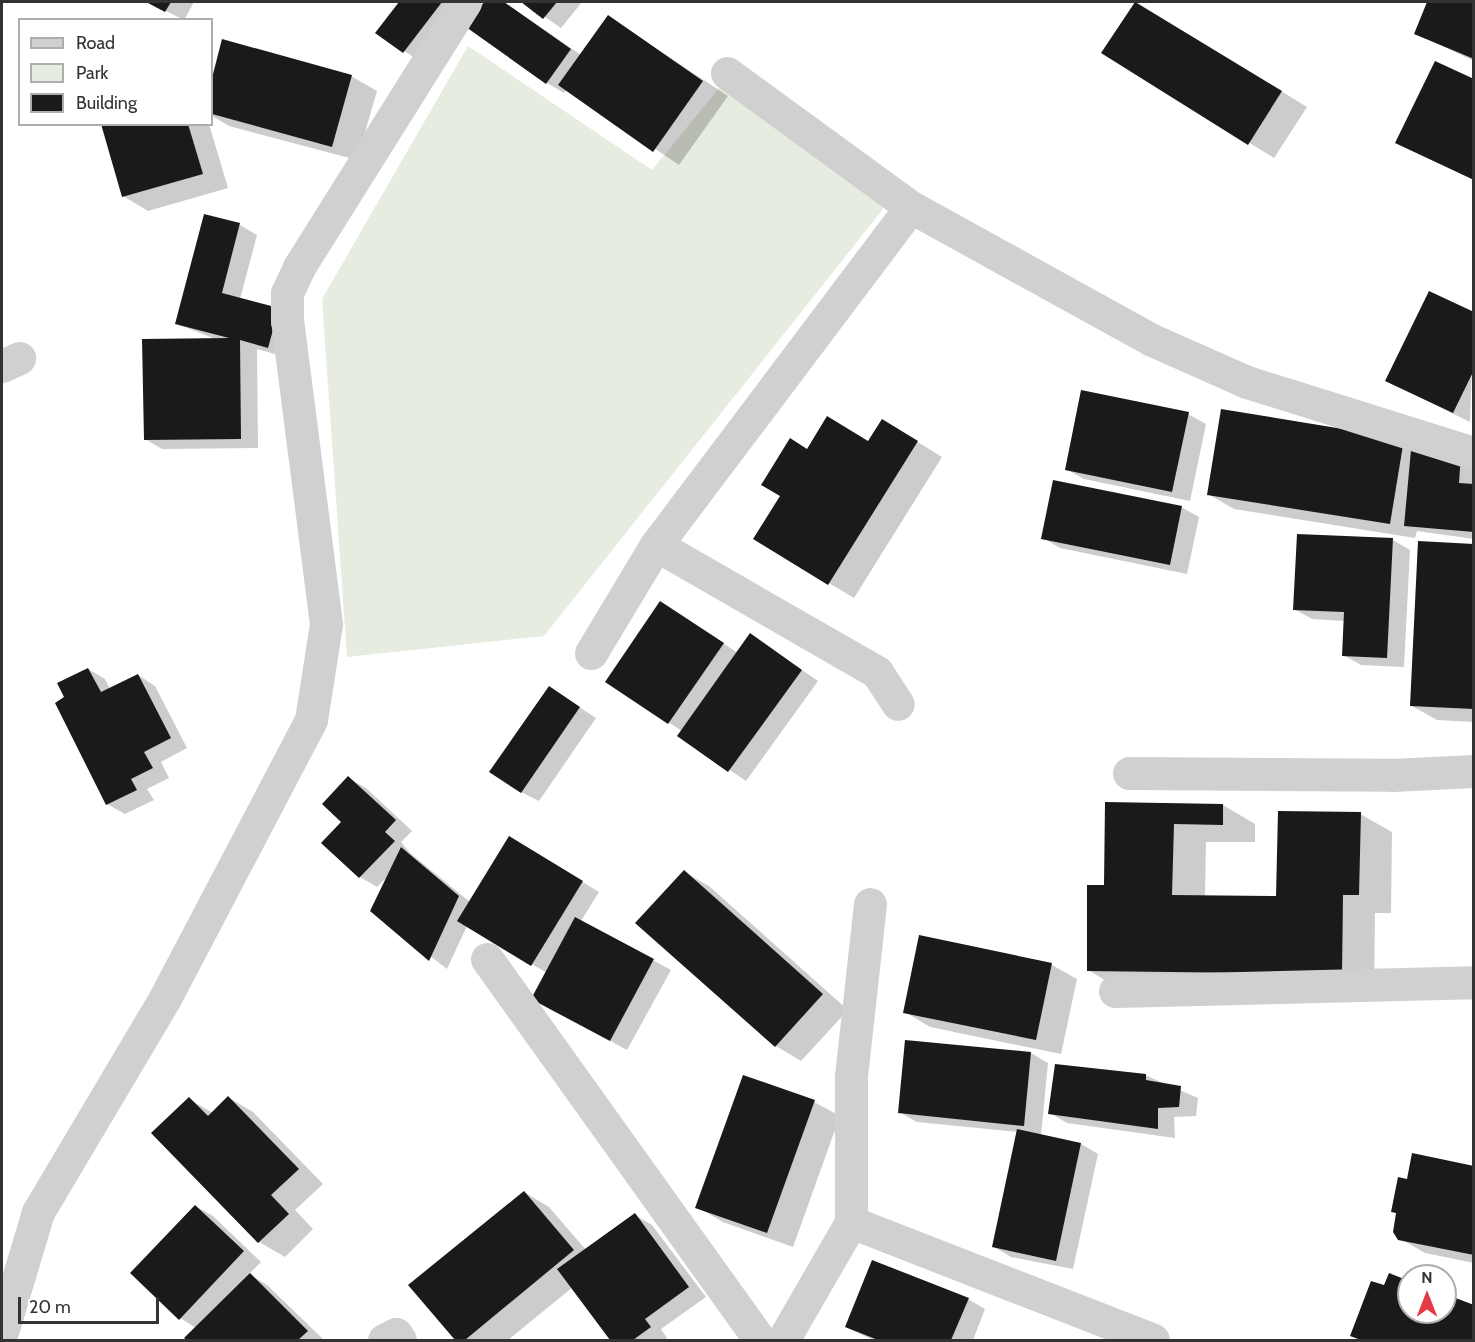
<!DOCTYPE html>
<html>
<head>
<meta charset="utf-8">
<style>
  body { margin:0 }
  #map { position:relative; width:1475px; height:1342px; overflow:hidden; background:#fff; font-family:Cabin,sans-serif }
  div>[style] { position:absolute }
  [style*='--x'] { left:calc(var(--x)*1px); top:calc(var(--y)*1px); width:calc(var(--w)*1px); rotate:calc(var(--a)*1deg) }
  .green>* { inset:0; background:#e6ecdf }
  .shadow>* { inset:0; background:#0003 }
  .building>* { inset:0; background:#1a1a1a }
  .minor>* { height:33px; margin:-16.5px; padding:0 16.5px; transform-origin:16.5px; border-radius:16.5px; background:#d0d0d0 }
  span { translate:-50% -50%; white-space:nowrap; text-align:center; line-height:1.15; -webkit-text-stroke:6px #fff; paint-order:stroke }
  .frame { position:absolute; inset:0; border:3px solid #333; pointer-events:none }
  .legend { position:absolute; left:18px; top:18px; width:195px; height:108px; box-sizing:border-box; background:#fff; border:2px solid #adadad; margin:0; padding:8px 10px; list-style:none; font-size:18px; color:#333 }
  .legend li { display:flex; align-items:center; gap:12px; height:30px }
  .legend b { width:30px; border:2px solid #adadad }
  .north { position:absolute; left:1397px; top:1264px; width:60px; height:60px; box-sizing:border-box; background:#fff; border:2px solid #adadad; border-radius:50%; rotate:0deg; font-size:16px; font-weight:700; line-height:24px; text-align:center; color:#333 }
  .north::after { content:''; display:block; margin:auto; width:21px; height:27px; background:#e63946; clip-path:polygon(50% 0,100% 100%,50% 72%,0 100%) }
  .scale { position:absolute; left:18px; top:1297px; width:141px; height:27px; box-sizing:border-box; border:3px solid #333; border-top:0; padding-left:8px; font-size:18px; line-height:21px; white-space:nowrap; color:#333; -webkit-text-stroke:4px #fff; paint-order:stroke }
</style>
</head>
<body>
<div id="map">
  <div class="green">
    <div style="clip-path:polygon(468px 46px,652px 170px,720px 87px,887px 204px,544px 636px,347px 657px,322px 299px)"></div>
  </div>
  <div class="shadow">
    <div style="clip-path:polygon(148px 2px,194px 2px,184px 20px)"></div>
    <div style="clip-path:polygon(401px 2px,463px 2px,421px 62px,377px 33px)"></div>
    <div style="clip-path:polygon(486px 2px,504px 2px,581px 55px,608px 17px,728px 96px,679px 165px,567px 89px,564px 93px,547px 83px,468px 27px)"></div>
    <div style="clip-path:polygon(523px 2px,582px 2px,561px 28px)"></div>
    <div style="clip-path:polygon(1136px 2px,1307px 107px,1274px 158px,1103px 53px)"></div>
    <div style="clip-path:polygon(1429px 2px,1474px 2px,1474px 61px,1415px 33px)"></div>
    <div style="clip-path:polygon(223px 41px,351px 76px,377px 91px,357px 160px,229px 126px,212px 116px,212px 84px)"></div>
    <div style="clip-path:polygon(1474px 80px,1474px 180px,1397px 142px)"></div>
    <div style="clip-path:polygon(102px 124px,209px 124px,228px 188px,148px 211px,123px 196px)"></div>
    <div style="clip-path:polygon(205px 216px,240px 225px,257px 235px,240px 299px,278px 309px,286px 357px,257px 349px,258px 448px,162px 449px,145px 439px,213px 338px,177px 324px)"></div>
    <div style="clip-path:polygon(1474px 314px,1470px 422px,1387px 381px)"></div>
    <div style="clip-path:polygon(1222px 411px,1474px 462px,1474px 539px,1417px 531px,1415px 538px,1234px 509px,1208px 494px)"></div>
    <div style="clip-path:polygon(1188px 414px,1206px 424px,1190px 501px,1084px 479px,1066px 469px)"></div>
    <div style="clip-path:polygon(908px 436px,942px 457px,854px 598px,755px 539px,869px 442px)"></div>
    <div style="clip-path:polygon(1181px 507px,1199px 517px,1187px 574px,1060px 548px,1043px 538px)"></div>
    <div style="clip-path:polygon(1393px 540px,1410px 550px,1404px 667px,1361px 665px,1343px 655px,1345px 621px,1312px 619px,1294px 609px)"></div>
    <div style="clip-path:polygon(1474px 546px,1474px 722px,1437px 720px,1412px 706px)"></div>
    <div style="clip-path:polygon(677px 613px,738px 653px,751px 635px,818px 681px,746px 781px,679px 736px,682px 731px,607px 682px)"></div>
    <div style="clip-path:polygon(88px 669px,105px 679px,110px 689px,138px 675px,155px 686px,187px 748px,161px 762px,169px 778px,147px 789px,154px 800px,125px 814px,107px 804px,66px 698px)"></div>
    <div style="clip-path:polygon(550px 688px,596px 718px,539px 801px,521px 792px)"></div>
    <div style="clip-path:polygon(348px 778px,366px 788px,412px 831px,401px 842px,410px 853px,470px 902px,527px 848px,599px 892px,581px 921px,671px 970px,627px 1050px,550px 1008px,547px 973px,467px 926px,447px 969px,372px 911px,388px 876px,377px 887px,360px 877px,323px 843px,343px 822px)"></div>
    <div style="clip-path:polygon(1107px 804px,1223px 805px,1255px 824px,1255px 842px,1206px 842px,1205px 897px,1278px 898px,1360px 814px,1392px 832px,1391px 913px,1375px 913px,1374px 992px,1120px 989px,1088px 970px,1105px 886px)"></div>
    <div style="clip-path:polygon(684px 872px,709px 886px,848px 1010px,801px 1061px,776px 1046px,637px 923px)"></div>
    <div style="clip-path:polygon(921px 937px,1052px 965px,1077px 979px,1061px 1054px,930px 1027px,905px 1012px)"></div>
    <div style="clip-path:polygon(1031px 1053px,1048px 1063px,1041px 1136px,1081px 1144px,1098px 1154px,1073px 1269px,1011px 1257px,994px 1247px,1018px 1132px,917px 1122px,899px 1112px)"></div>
    <div style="clip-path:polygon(1145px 1075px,1198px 1098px,1196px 1116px,1174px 1117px,1175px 1138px,1067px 1123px,1050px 1113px)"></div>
    <div style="clip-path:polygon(228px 1097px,253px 1112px,323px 1184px,295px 1210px,313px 1229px,285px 1257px,259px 1242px,153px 1133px,189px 1099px,213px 1113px)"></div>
    <div style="clip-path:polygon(814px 1102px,840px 1116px,793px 1247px,723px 1222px,697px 1207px)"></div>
    <div style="clip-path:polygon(1474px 1168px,1474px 1263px,1425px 1253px,1399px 1238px,1398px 1214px,1408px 1181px)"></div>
    <div style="clip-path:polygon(524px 1192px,549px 1207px,586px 1250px,635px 1215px,652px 1225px,706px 1297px,661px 1329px,667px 1338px,664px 1340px,612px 1340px,573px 1287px,508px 1340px,457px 1340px,410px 1285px)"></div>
    <div style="clip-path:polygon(195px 1206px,213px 1216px,261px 1262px,249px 1274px,267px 1285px,324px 1340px,186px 1338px,196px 1328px,180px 1318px)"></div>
    <div style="clip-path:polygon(1409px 1282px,1409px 1312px,1445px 1312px,1445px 1296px,1474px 1307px,1474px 1340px,1360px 1340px,1351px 1335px,1385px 1287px)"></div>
    <div style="clip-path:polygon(968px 1299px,985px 1309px,973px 1340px,873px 1340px,846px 1327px)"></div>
  </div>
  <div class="building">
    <div style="clip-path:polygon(146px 2px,171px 2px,165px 12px)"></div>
    <div style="clip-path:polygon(399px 2px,442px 2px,403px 53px,375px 33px)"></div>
    <div style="clip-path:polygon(484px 2px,504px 2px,571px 49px,546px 84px,466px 27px)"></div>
    <div style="clip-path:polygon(521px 2px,557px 2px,543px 19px)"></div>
    <div style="clip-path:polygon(1135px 2px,1282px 91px,1248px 145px,1101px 53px)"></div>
    <div style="clip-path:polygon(1427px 2px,1474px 2px,1474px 59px,1414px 34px)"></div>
    <div style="clip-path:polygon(608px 15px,703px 81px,653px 152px,558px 85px)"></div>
    <div style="clip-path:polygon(222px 39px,352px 75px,332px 147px,212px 114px,212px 78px)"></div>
    <div style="clip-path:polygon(1435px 61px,1474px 79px,1474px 180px,1395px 143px)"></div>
    <div style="clip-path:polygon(101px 124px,188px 124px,203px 174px,122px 197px)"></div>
    <div style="clip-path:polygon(204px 214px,240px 223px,222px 293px,279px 308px,268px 348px,240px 340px,241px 439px,144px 440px,142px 339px,229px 338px,175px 324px)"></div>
    <div style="clip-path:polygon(1429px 291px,1474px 312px,1474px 370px,1453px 413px,1385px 381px)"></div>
    <div style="clip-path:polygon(1081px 390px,1189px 412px,1172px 492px,1065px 470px)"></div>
    <div style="clip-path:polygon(1221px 409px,1404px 439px,1390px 524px,1207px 495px)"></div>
    <div style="clip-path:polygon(827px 416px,868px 441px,882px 419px,918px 441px,828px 585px,753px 539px,780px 496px,761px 485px,790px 438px,807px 449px)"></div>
    <div style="clip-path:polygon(1411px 450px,1461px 454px,1459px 483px,1474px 484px,1474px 532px,1404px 526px)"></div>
    <div style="clip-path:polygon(1053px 480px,1182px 506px,1170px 565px,1041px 539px)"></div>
    <div style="clip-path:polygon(1297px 534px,1393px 538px,1387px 658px,1342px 656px,1344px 612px,1293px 610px)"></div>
    <div style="clip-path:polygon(1418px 541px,1474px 544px,1474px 709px,1410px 706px)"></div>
    <div style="clip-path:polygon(660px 601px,724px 643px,668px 724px,605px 682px)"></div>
    <div style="clip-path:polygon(750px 633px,802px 670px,728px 772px,677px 736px)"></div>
    <div style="clip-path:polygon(88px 668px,101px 692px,138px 674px,171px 738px,144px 752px,153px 768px,131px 779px,137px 790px,106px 805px,55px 703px,64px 697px,57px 683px)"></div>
    <div style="clip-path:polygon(549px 686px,580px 707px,521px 793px,489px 772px)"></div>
    <div style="clip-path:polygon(348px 776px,396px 820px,385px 832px,395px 841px,359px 878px,321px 843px,341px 822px,322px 804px)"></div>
    <div style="clip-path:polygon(1105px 802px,1223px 804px,1223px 825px,1174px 824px,1172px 895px,1276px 896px,1278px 811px,1361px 812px,1359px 895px,1343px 895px,1342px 974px,1087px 971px,1087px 885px,1104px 885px)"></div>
    <div style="clip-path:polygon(509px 836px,583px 881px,531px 966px,457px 921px)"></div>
    <div style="clip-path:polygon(401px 847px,459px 896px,429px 961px,370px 911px)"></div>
    <div style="clip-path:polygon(684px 870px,823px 994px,775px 1047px,635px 923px)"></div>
    <div style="clip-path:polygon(575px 917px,654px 959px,610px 1041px,531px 999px)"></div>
    <div style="clip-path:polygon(919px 935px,1052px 963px,1036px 1040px,903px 1013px)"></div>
    <div style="clip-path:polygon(905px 1040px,1031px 1052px,1024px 1126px,898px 1113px)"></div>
    <div style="clip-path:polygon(1055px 1064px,1146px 1074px,1146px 1080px,1181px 1086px,1179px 1107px,1158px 1108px,1158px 1129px,1048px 1114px)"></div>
    <div style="clip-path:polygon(743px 1075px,815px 1100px,767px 1233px,695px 1208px)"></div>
    <div style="clip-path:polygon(228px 1096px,299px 1169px,271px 1195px,289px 1214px,258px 1243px,151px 1133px,189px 1097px,208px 1116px)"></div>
    <div style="clip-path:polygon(1017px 1129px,1081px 1143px,1056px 1261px,992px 1247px)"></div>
    <div style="clip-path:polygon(1412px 1153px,1474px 1166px,1474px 1255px,1398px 1240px,1393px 1232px,1396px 1213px,1391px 1212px,1398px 1177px,1407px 1179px)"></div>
    <div style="clip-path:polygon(524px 1191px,574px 1250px,465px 1340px,455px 1340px,408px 1285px)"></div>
    <div style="clip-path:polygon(195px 1205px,244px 1251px,179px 1320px,130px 1273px)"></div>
    <div style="clip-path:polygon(635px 1213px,689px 1287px,645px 1319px,651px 1327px,633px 1340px,610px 1340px,557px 1269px)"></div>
    <div style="clip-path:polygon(872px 1260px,969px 1298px,951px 1340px,878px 1340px,845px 1327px)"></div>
    <div style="clip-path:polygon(250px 1273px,308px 1331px,298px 1340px,187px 1340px,184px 1338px)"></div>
    <div style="clip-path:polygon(1389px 1273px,1409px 1281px,1409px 1312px,1445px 1312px,1445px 1294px,1474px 1305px,1474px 1340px,1361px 1340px,1350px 1336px,1371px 1281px,1384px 1285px)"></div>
  </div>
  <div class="minor">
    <div style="--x:727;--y:73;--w:228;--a:36.1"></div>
    <div style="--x:911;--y:207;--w:275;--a:28.9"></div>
    <div style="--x:1152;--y:340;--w:104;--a:23.9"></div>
    <div style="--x:1247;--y:382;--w:238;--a:17.4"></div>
    <div style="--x:2;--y:366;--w:19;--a:-25"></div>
    <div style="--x:656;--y:545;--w:255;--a:29.9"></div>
    <div style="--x:877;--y:672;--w:38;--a:57"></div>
    <div style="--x:591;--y:653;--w:126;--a:-59"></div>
    <div style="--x:656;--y:545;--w:423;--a:-53"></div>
    <div style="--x:1129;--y:773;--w:263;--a:0.4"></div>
    <div style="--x:1392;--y:775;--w:82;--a:-2.8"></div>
    <div style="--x:487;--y:959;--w:469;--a:54.4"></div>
    <div style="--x:1115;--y:991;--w:359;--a:-1.4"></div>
    <div style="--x:851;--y:1222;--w:324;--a:21.3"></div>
    <div style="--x:2;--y:1332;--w:125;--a:-73.3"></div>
    <div style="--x:38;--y:1212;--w:249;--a:-59.3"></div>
    <div style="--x:165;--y:998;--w:314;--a:-62.3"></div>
    <div style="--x:311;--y:720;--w:97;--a:-81.1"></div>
    <div style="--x:326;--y:624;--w:305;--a:-97.3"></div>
    <div style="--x:287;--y:321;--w:28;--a:-90"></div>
    <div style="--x:287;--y:293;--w:29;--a:-65"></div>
    <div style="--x:299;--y:267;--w:313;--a:-57.9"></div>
    <div style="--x:384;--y:1340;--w:13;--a:-27"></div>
    <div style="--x:396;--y:1334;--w:7;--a:56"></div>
    <div style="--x:783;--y:1340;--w:136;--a:-60"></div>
    <div style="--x:851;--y:1222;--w:146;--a:-90"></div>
    <div style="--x:851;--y:1076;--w:173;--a:-83.7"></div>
  </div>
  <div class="frame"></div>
  <ul class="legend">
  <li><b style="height:8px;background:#d0d0d0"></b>Road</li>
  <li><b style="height:16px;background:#e6ecdf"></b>Park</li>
  <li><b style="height:16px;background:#1a1a1a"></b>Building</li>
  </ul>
  <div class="north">N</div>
  <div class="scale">20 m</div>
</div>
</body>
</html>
